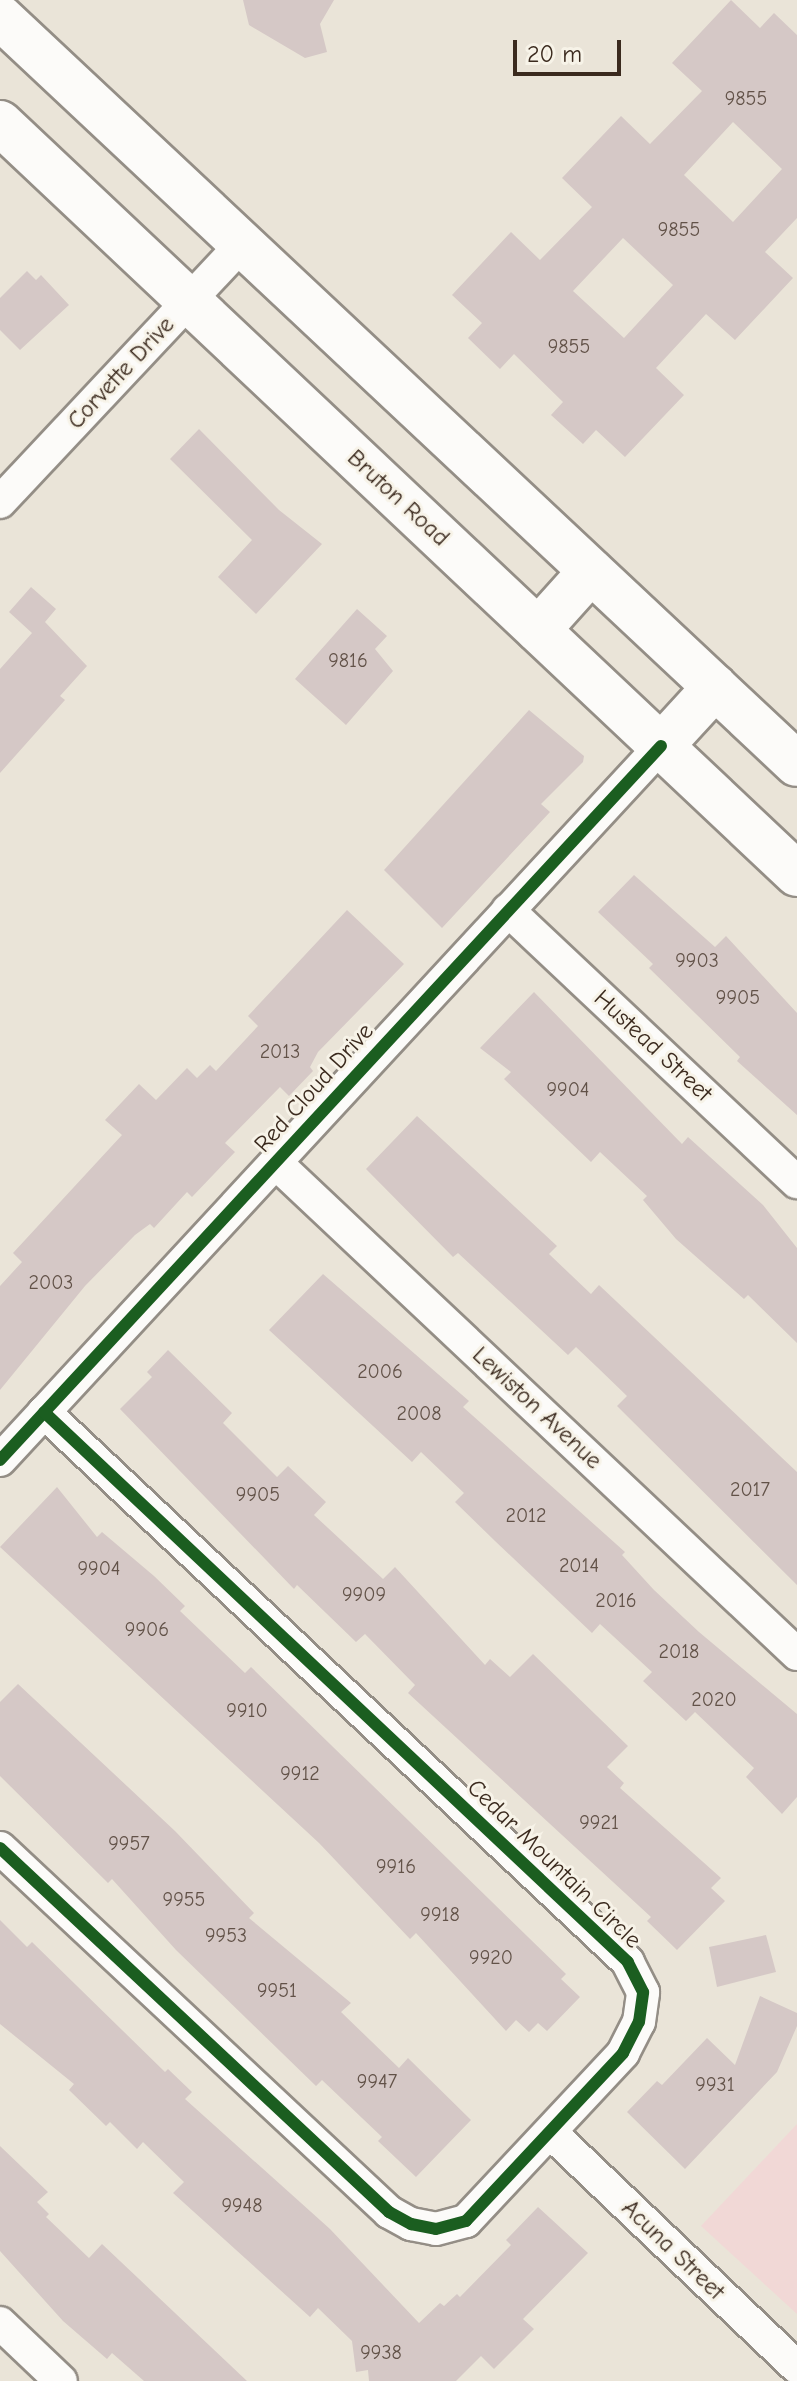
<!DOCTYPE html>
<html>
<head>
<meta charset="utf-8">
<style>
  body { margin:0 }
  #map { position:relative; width:797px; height:2381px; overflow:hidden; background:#eae4d8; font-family:"Comic Neue",sans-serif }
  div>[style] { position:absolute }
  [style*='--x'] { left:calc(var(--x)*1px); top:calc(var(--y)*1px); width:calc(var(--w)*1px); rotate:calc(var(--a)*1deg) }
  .built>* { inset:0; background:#f1d8d6 }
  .building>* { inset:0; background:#d5c8c6 }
  .roads { filter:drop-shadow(2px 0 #948e86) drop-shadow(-2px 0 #948e86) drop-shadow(0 2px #948e86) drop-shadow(0 -2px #948e86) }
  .minor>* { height:32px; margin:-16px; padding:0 16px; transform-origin:16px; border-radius:16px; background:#fcfbf9 }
  .secondary>* { height:44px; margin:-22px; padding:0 22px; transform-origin:22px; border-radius:22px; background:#fcfbf9 }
  .cycleway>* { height:12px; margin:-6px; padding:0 6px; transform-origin:6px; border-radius:6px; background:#1b5e20 }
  span { translate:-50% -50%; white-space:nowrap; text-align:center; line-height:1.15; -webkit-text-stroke:6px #f7f3e8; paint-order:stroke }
  .number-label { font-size:20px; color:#625248 }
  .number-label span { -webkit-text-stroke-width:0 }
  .street-label { font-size:24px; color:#3b2a1e }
  .scale { position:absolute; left:513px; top:40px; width:108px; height:36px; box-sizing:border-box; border:4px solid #3b2a1e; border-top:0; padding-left:10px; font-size:24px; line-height:28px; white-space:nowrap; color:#3b2a1e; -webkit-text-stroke:6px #f7f3e8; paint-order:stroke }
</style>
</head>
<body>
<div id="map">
  <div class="built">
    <div style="clip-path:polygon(797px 2124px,797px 2314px,701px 2226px)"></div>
  </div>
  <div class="building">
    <div style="clip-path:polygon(243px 0,334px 0,320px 24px,327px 52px,305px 58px,249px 25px)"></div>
    <div style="clip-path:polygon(evenodd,731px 0,760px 28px,774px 13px,797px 35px,797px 218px,765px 252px,793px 278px,735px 340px,706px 314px,656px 368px,684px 395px,625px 457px,596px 430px,583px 444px,551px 415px,563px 402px,514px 354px,500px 369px,468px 338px,482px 323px,452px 295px,511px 232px,540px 260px,592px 207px,562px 178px,621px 116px,650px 144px,702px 91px,672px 63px,731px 0,733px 122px,782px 169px,733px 222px,684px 175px,733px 122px,731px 0,623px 238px,673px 285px,624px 338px,573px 291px,623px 238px)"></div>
    <div style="clip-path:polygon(27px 271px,36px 280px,41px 275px,69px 305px,20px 350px,0 330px,0 298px)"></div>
    <div style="clip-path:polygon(199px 429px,279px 510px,322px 544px,256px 614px,218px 577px,252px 540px,170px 459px)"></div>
    <div style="clip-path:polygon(31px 587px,56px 609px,45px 622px,87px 666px,60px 696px,65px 700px,0 773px,0 669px,32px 633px,9px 612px)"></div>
    <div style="clip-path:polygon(357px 609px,387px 636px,375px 649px,393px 671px,346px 725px,295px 679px)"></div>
    <div style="clip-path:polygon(529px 710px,584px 756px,583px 762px,541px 804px,550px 812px,442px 928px,384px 870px)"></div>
    <div style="clip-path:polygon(634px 875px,715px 947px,726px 936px,797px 1013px,797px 1115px,737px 1061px,740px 1057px,649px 968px,653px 964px,598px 912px)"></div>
    <div style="clip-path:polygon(347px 910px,404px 964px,318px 1052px,310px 1067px,313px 1071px,289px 1096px,280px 1087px,225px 1143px,235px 1152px,192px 1197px,187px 1192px,154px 1228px,150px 1224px,135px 1235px,85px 1286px,0 1390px,0 1286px,22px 1262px,13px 1253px,122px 1135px,105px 1120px,139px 1084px,156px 1100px,187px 1068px,197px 1078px,210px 1065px,216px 1071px,258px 1026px,248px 1016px)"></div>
    <div style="clip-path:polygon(534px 992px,682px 1144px,688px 1137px,763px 1205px,797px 1248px,797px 1343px,748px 1295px,744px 1299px,676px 1239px,643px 1200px,647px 1196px,600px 1152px,591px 1162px,504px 1079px,511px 1072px,480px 1048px)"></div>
    <div style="clip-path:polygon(417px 1116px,557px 1246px,549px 1254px,591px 1294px,599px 1285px,797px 1472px,797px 1585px,617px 1406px,627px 1396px,597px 1367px,576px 1347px,568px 1355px,458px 1253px,453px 1257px,366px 1169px)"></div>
    <div style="clip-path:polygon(323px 1274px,469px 1401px,463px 1407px,625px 1552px,622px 1555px,654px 1590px,699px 1632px,797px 1714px,797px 1797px,782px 1814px,746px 1777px,754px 1768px,695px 1712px,686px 1721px,643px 1681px,652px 1672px,600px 1624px,592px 1633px,495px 1541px,455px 1502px,464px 1493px,421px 1452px,412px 1462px,269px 1330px)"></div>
    <div style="clip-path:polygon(168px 1350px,232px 1413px,223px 1423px,277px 1477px,288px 1466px,326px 1502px,314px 1515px,383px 1579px,395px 1567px,485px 1665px,490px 1659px,510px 1677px,533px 1654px,628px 1746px,607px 1767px,624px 1783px,620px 1788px,721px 1878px,711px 1888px,725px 1901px,677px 1950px,647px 1921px,651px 1917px,408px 1693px,415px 1685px,365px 1634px,356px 1642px,297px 1585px,294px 1589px,120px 1409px,152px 1377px,147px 1372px)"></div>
    <div style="clip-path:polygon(57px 1487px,97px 1537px,102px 1532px,154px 1576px,185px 1606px,180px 1611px,245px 1673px,251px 1667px,566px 1974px,561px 1979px,580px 1997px,547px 2031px,538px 2023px,529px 2032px,516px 2020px,506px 2031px,416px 1933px,410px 1939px,319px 1843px,0 1547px)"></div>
    <div style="clip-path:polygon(18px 1684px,175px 1831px,254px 1913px,249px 1918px,351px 2003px,341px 2012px,399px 2068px,408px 2058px,471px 2120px,416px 2177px,378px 2141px,382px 2137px,322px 2080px,316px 2086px,176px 1950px,112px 1879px,108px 1883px,0 1776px,0 1702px)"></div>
    <div style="clip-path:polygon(0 1920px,27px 1947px,32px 1942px,165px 2072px,168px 2069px,192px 2092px,185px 2099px,330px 2229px,419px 2323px,440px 2303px,444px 2306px,457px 2294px,460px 2297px,511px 2245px,506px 2240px,538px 2207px,588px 2253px,523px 2319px,534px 2329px,494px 2369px,481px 2356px,456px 2381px,369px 2381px,368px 2370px,356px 2372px,352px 2341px,318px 2308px,310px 2317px,173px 2193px,184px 2182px,143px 2142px,137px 2149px,110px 2122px,106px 2126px,69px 2090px,74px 2084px,0 2024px)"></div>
    <div style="clip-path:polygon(766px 1935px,776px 1972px,717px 1987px,709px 1947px)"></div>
    <div style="clip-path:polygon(760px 1996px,797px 2013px,797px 2026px,777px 2072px,685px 2169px,627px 2112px,657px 2081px,662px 2085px,707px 2038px,735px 2065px)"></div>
    <div style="clip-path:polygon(0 2146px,48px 2192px,37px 2202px,49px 2214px,46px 2217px,89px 2258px,102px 2244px,247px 2381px,144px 2381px,112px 2353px,107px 2359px,63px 2321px,0 2251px)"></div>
  </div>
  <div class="roads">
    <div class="minor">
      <div style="--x:0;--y:502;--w:354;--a:-46.8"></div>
      <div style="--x:508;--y:910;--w:397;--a:43.3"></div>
      <div style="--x:276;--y:1163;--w:716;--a:43.3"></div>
      <div style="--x:0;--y:1460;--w:973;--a:-47.21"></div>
      <div style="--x:0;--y:1848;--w:533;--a:43.1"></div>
      <div style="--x:389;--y:2212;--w:25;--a:29"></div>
      <div style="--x:411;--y:2224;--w:25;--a:11"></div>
      <div style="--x:436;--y:2229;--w:31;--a:-15"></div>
      <div style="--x:466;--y:2221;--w:230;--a:-46.9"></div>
      <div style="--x:623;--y:2053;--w:35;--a:-63"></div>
      <div style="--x:639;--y:2022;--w:30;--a:-82"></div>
      <div style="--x:643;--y:1992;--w:34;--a:-117"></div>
      <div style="--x:628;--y:1962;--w:802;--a:-136.72"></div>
      <div style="--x:550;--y:2132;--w:341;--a:43.6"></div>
      <div style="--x:0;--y:2323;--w:84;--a:43.6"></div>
    </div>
    <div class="secondary">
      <div style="--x:0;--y:17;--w:1092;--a:43.15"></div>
      <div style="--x:0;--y:123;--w:1095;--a:43.3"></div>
      <div style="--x:538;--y:630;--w:79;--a:-48.1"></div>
      <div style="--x:661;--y:746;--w:80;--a:-47.5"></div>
    </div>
  </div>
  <div class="cycleway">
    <div style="--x:0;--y:1460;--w:973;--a:-47.21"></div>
    <div style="--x:0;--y:1848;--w:533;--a:43.1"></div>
    <div style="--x:389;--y:2212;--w:25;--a:29"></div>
    <div style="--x:411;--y:2224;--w:25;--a:11"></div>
    <div style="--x:436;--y:2229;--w:31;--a:-15"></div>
    <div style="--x:466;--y:2221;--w:230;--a:-46.9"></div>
    <div style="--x:623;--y:2053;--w:35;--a:-63"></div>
    <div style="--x:639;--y:2022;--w:30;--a:-82"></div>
    <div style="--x:643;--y:1992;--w:34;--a:-117"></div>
    <div style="--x:628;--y:1962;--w:802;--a:-136.72"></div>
  </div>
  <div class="number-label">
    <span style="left:746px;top:98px">9855</span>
    <span style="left:679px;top:229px">9855</span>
    <span style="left:569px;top:346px">9855</span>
    <span style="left:348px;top:660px">9816</span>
    <span style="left:697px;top:960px">9903</span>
    <span style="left:738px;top:997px">9905</span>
    <span style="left:280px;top:1051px">2013</span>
    <span style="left:568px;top:1089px">9904</span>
    <span style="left:51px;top:1282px">2003</span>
    <span style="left:380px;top:1371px">2006</span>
    <span style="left:419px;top:1413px">2008</span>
    <span style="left:750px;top:1489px">2017</span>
    <span style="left:258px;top:1494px">9905</span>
    <span style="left:526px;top:1515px">2012</span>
    <span style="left:579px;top:1565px">2014</span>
    <span style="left:99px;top:1568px">9904</span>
    <span style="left:364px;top:1594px">9909</span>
    <span style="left:616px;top:1600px">2016</span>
    <span style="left:147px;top:1629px">9906</span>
    <span style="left:679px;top:1651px">2018</span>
    <span style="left:714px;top:1699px">2020</span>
    <span style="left:247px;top:1710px">9910</span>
    <span style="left:300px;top:1773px">9912</span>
    <span style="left:599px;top:1822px">9921</span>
    <span style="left:129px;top:1843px">9957</span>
    <span style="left:396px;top:1866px">9916</span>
    <span style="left:184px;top:1899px">9955</span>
    <span style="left:440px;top:1914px">9918</span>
    <span style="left:226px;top:1935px">9953</span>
    <span style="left:491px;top:1957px">9920</span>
    <span style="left:277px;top:1990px">9951</span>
    <span style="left:377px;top:2081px">9947</span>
    <span style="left:715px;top:2084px">9931</span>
    <span style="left:242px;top:2205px">9948</span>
    <span style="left:381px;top:2352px">9938</span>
  </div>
  <div class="street-label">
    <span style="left:121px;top:373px;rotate:-47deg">Corvette Drive</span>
    <span style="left:398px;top:498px;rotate:43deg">Bruton Road</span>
    <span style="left:653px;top:1046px;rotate:43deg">Hustead Street</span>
    <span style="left:314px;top:1088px;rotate:-48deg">Red Cloud Drive</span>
    <span style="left:537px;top:1408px;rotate:43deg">Lewiston Avenue</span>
    <span style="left:554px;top:1864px;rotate:44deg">Cedar Mountain Circle</span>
    <span style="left:673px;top:2250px;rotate:44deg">Acuna Street</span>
  </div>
  <div class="scale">20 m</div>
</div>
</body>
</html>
